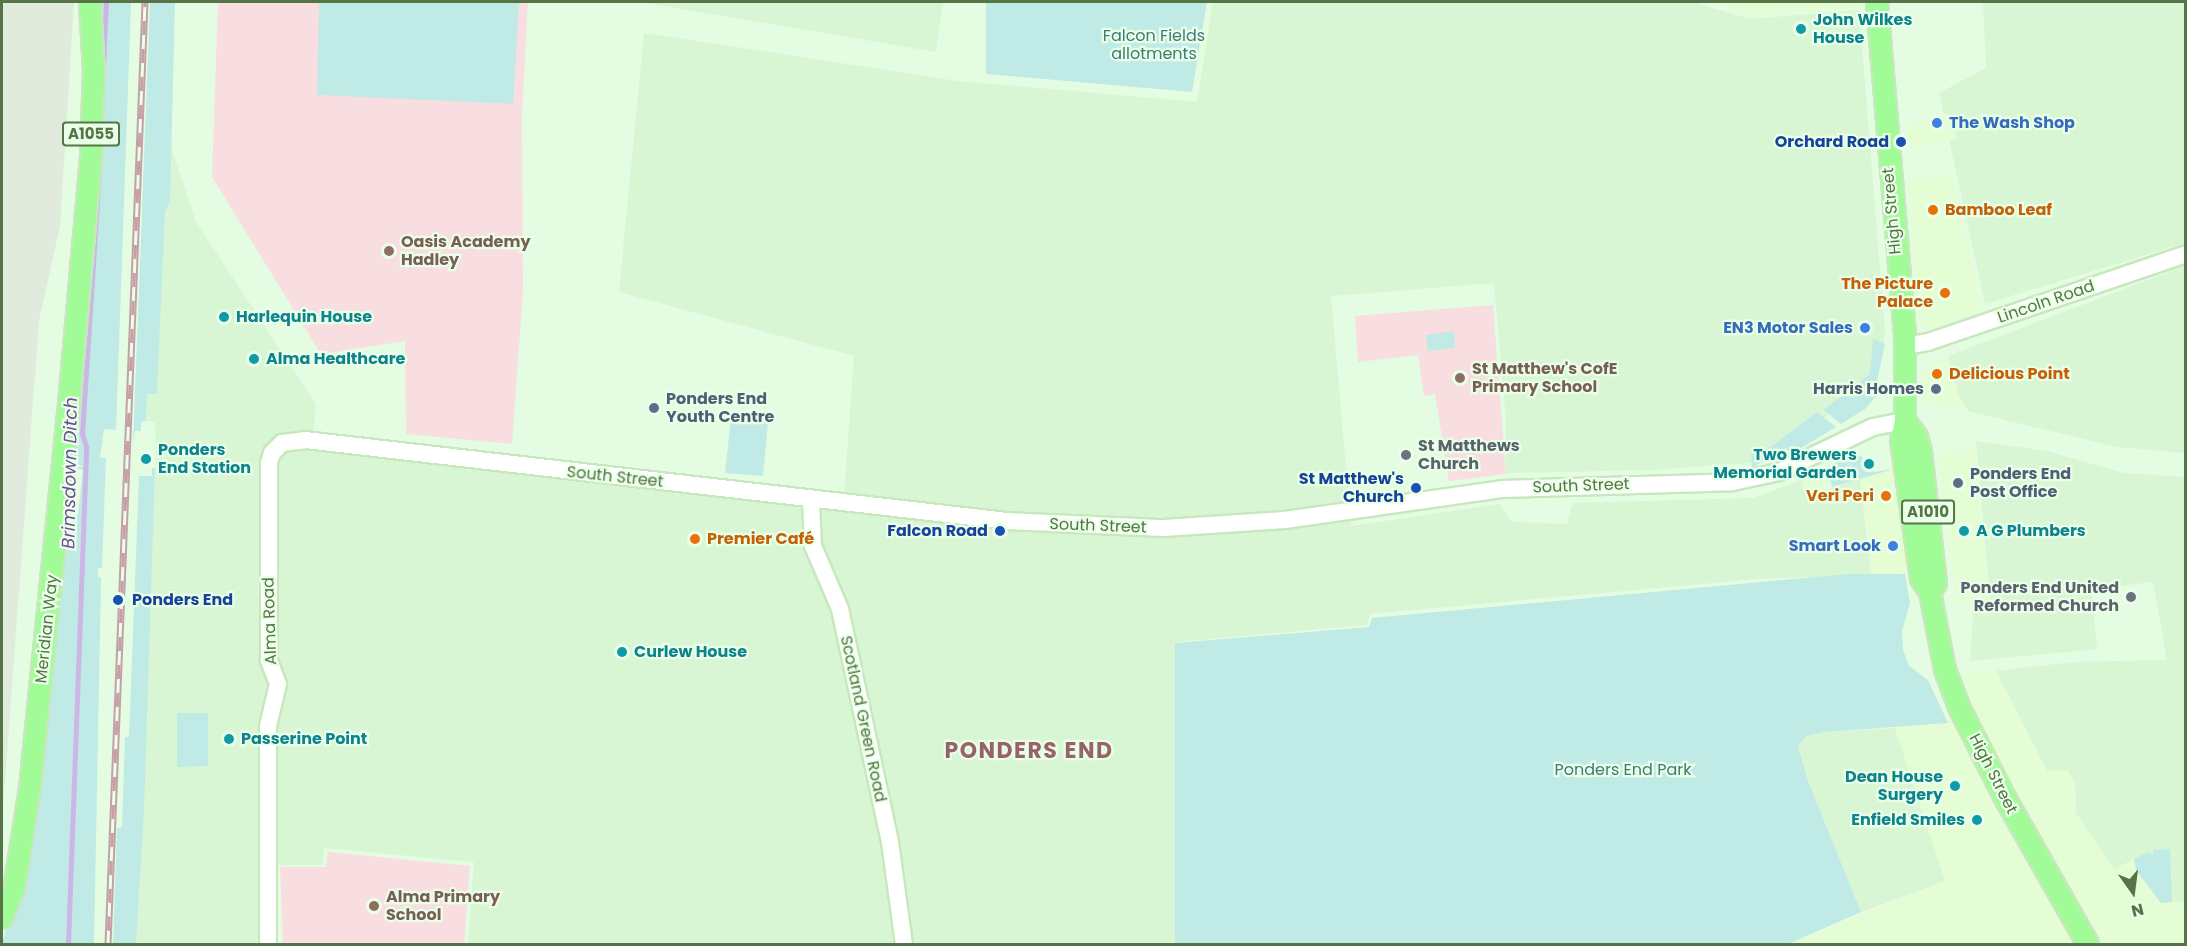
<!DOCTYPE html>
<html>
<head>
<meta charset="utf-8">
<style>
  body { margin:0 }
  #map { position:relative; width:2187px; height:946px; overflow:hidden; background:#e4fce1; font-family:Poppins,sans-serif }
  div>[style] { position:absolute }
  [style*='--x'] { left:calc(var(--x)*1px); top:calc(var(--y)*1px); width:calc(var(--w)*1px); rotate:calc(var(--a)*1deg) }
  .residential>* { inset:0; background:#d8f6d3 }
  .commercial>* { inset:0; background:#e5fdd5 }
  .industrial>* { inset:0; background:#e0ebdd }
  .education>* { inset:0; background:#f8dee0 }
  .green>* { inset:0; background:#c0eae5 }
  .stream>* { height:4.5px; margin:-2.25px; padding:0 2.25px; transform-origin:2.25px; border-radius:2.25px; background:#cbb6e6 }
  .roads { filter:drop-shadow(2px 0 #c7e8bd) drop-shadow(-2px 0 #c7e8bd) drop-shadow(0 2px #c7e8bd) drop-shadow(0 -2px #c7e8bd) }
  .secondary>* { height:16px; margin:-8px; padding:0 8px; transform-origin:8px; border-radius:8px; background:#fff }
  .primary>* { height:20px; margin:-10px; padding:0 10px; transform-origin:10px; border-radius:10px; background:#a1fc98 }
  .rail>* { height:7px; margin-top:-3.5px; transform-origin:0; background:repeating-linear-gradient(90deg,#eaffe8 0 14px,#c5a0a7 0 28px); box-sizing:border-box; border-block:2px solid #c5a0a7 }
  .dots>* { width:16px; height:16px; translate:-50% -50%; box-sizing:border-box; border:3px solid #eaffe8; border-radius:50% }
  span { translate:-50% -50%; white-space:nowrap; text-align:center; line-height:1.15; -webkit-text-stroke:4.5px #eaffe8; paint-order:stroke }
  .shield-label span { padding:2px 4px; background:#eaffe8; border:2px solid; border-radius:4px; -webkit-text-stroke-width:0 }
  .shield-label { font-size:15px; color:#577448; font-weight:700 }
  .culture-label { font-size:16px; color:#0d838f; font-weight:700 }
  .left { translate:0 -50%; text-align:left }
  .right { translate:-100% -50%; text-align:right }
  .park-label { font-size:16px; color:#407a79 }
  .shop-label { font-size:16px; color:#366cbe; font-weight:700 }
  .transit-label { font-size:16px; color:#164399; font-weight:700 }
  .food-label { font-size:16px; color:#c56008; font-weight:700 }
  .street-label { font-size:16px; color:#577448 }
  .education-label { font-size:16px; color:#785e54; font-weight:700 }
  .service-label { font-size:16px; color:#4e5e75; font-weight:700 }
  .worship-label { font-size:16px; color:#5b616d; font-weight:700 }
  .water-label { font-size:18px; color:#704a9d; font-style:italic }
  .district-label { font-size:22px; color:#986366; font-weight:700; letter-spacing:1.5px }
  .frame { position:absolute; inset:0; border:3px solid #577448; pointer-events:none }
  .north { position:absolute; left:2103px; top:862px; width:60px; height:60px; -webkit-text-stroke:4px #eaffe8; paint-order:stroke; rotate:166deg; font-size:16px; font-weight:700; line-height:24px; text-align:center; color:#577448 }
  .north::after { content:''; display:block; margin:auto; width:21px; height:27px; background:#577448; clip-path:polygon(50% 0,100% 100%,50% 72%,0 100%) }
</style>
</head>
<body>
<div id="map">
  <div class="residential">
    <div style="clip-path:polygon(640px 2px,639px 2px,943px 2px,936px 52px)"></div>
    <div style="clip-path:polygon(1213px 2px,1693px 2px,1750px 19px,1859px 10px,1885px 332px,1880px 369px,1829px 415px,1751px 463px,1652px 470px,1506px 473px,1506px 420px,1494px 283px,1331px 296px,1351px 526px,1499px 504px,1512px 522px,1567px 524px,1573px 503px,1753px 498px,1802px 480px,1803px 490px,1825px 490px,1860px 479px,1871px 575px,1758px 579px,1370px 614px,1367px 625px,1176px 642px,1175px 944px,468px 944px,474px 862px,324px 848px,323px 865px,274px 865px,271px 944px,136px 944px,156px 450px,155px 422px,146px 421px,147px 393px,157px 393px,168px 138px,196px 222px,316px 404px,313px 433px,844px 495px,854px 356px,619px 292px,644px 33px,958px 81px,1197px 102px)"></div>
    <div style="clip-path:polygon(1983px 2px,2185px 2px,2185px 243px,1985px 304px,1939px 93px,1986px 68px)"></div>
    <div style="clip-path:polygon(2185px 266px,2185px 453px,2117px 447px,1968px 411px,1959px 396px,1948px 356px)"></div>
    <div style="clip-path:polygon(1976px 441px,2047px 451px,2124px 473px,2185px 477px,2185px 901px,2161px 903px,2114px 869px,2076px 813px,2075px 784px,2067px 770px,2047px 771px,1996px 671px,2074px 662px,2167px 660px,2153px 582px,2091px 589px,2097px 649px,1970px 661px,1974px 603px,1990px 600px)"></div>
    <div style="clip-path:polygon(1895px 728px,1945px 881px,1861px 912px,1808px 781px,1798px 746px,1806px 736px,1816px 733px)"></div>
  </div>
  <div class="commercial">
    <div style="clip-path:polygon(1713px 2px,1859px 2px,1860px 8px,1751px 15px)"></div>
    <div style="clip-path:polygon(1947px 113px,1958px 139px,1911px 148px,1908px 126px)"></div>
    <div style="clip-path:polygon(1952px 176px,1982px 309px,1931px 328px,1919px 322px,1907px 180px)"></div>
    <div style="clip-path:polygon(1947px 357px,1958px 396px,1966px 410px,1924px 403px,1922px 373px,1926px 365px)"></div>
    <div style="clip-path:polygon(1974px 448px,1990px 601px,1957px 605px,1938px 454px)"></div>
    <div style="clip-path:polygon(1822px 469px,1827px 489px,1803px 490px,1803px 479px)"></div>
    <div style="clip-path:polygon(1895px 469px,1910px 572px,1873px 575px,1861px 480px)"></div>
    <div style="clip-path:polygon(1996px 671px,2047px 771px,2067px 770px,2075px 784px,2076px 813px,2114px 869px,2134px 859px,2136px 870px,2161px 903px,2185px 901px,2185px 944px,2098px 944px,1961px 689px,1965px 674px)"></div>
    <div style="clip-path:polygon(1955px 721px,2007px 822px,2044px 879px,2074px 944px,1788px 944px,1945px 881px,1895px 728px)"></div>
  </div>
  <div class="industrial">
    <div style="clip-path:polygon(2px 2px,74px 2px,60px 226px,39px 321px,2px 821px)"></div>
  </div>
  <div class="education">
    <div style="clip-path:polygon(218px 2px,528px 2px,522px 113px,523px 291px,512px 444px,406px 434px,405px 341px,321px 354px,212px 177px)"></div>
    <div style="clip-path:polygon(1493px 305px,1506px 474px,1449px 481px,1435px 394px,1424px 396px,1418px 355px,1358px 362px,1355px 316px)"></div>
    <div style="clip-path:polygon(328px 852px,470px 866px,464px 944px,283px 944px,280px 867px,326px 867px)"></div>
  </div>
  <div class="green">
    <div style="clip-path:polygon(102px 2px,131px 2px,116px 430px,104px 429px,100px 458px,106px 458px,102px 568px,98px 568px,98px 577px,101px 578px,94px 944px,2px 944px,41px 797px,58px 603px,71px 523px,78px 514px,83px 470px,74px 468px,87px 325px)"></div>
    <div style="clip-path:polygon(150px 2px,175px 2px,170px 201px,165px 212px,157px 394px,147px 394px,146px 421px,141px 422px,141px 431px,135px 431px,133px 446px)"></div>
    <div style="clip-path:polygon(319px 2px,519px 2px,513px 104px,317px 95px)"></div>
    <div style="clip-path:polygon(986px 2px,1207px 2px,1192px 92px,986px 74px)"></div>
    <div style="clip-path:polygon(1454px 331px,1455px 348px,1428px 351px,1426px 335px)"></div>
    <div style="clip-path:polygon(1873px 339px,1885px 344px,1876px 386px,1883px 388px,1865px 409px,1841px 424px,1824px 410px,1870px 374px)"></div>
    <div style="clip-path:polygon(1817px 412px,1836px 427px,1791px 454px,1786px 448px,1752px 468px,1751px 451px,1771px 447px)"></div>
    <div style="clip-path:polygon(731px 418px,768px 422px,763px 476px,725px 473px)"></div>
    <div style="clip-path:polygon(1857px 454px,1871px 463px,1874px 472px,1894px 469px,1832px 487px,1827px 467px)"></div>
    <div style="clip-path:polygon(152px 468px,155px 468px,144px 810px,136px 944px,113px 944px,117px 828px,122px 827px,125px 737px,129px 737px,139px 476px,152px 476px)"></div>
    <div style="clip-path:polygon(1848px 574px,1905px 574px,1910px 603px,1902px 631px,1903px 650px,1909px 666px,1928px 680px,1948px 723px,1825px 732px,1806px 736px,1798px 746px,1808px 781px,1861px 912px,1788px 944px,1175px 944px,1175px 643px,1369px 627px,1372px 618px)"></div>
    <div style="clip-path:polygon(177px 713px,208px 713px,208px 766px,177px 767px)"></div>
    <div style="clip-path:polygon(2170px 849px,2172px 902px,2161px 903px,2136px 870px,2134px 859px,2148px 852px,2153px 855px,2153px 850px)"></div>
  </div>
  <div class="stream">
    <div style="--x:103;--y:67;--w:65;--a:-87.4"></div>
    <div style="--x:68;--y:944;--w:497;--a:-87.9"></div>
    <div style="--x:86;--y:447;--w:14;--a:-107"></div>
    <div style="--x:82;--y:434;--w:263;--a:-86.3"></div>
  </div>
  <div class="roads">
    <div class="secondary">
      <div style="--x:1906;--y:346;--w:22;--a:-10"></div>
      <div style="--x:1928;--y:342;--w:273;--a:-18.8"></div>
      <div style="--x:811;--y:499;--w:47;--a:87.6"></div>
      <div style="--x:813;--y:546;--w:69;--a:66.8"></div>
      <div style="--x:840;--y:609;--w:238;--a:77.9"></div>
      <div style="--x:890;--y:842;--w:103;--a:82.2"></div>
      <div style="--x:268;--y:944;--w:218;--a:-90"></div>
      <div style="--x:268;--y:726;--w:43;--a:-76.6"></div>
      <div style="--x:278;--y:684;--w:26;--a:-111"></div>
      <div style="--x:269;--y:660;--w:197;--a:-90"></div>
      <div style="--x:269;--y:463;--w:10;--a:-73"></div>
      <div style="--x:272;--y:453;--w:14;--a:-45"></div>
      <div style="--x:282;--y:443;--w:23;--a:-7"></div>
      <div style="--x:305;--y:440;--w:707;--a:6.58"></div>
      <div style="--x:1007;--y:521;--w:157;--a:2.6"></div>
      <div style="--x:1164;--y:528;--w:121;--a:-3.8"></div>
      <div style="--x:1285;--y:520;--w:219;--a:-8.1"></div>
      <div style="--x:1502;--y:489;--w:231;--a:-1.7"></div>
      <div style="--x:1733;--y:482;--w:47;--a:-12.3"></div>
      <div style="--x:1779;--y:472;--w:104;--a:-25.6"></div>
      <div style="--x:1873;--y:427;--w:33;--a:-11"></div>
    </div>
    <div class="primary">
      <div style="--x:1877;--y:2;--w:335;--a:85.2"></div>
      <div style="--x:1905;--y:336;--w:85;--a:90"></div>
      <div style="--x:1905;--y:421;--w:19;--a:102"></div>
      <div style="--x:1901;--y:440;--w:140;--a:81.8"></div>
      <div style="--x:1921;--y:579;--w:16;--a:55"></div>
      <div style="--x:1930;--y:592;--w:79;--a:79.1"></div>
      <div style="--x:1945;--y:670;--w:40;--a:69"></div>
      <div style="--x:1959;--y:707;--w:102;--a:63.2"></div>
      <div style="--x:2005;--y:798;--w:168;--a:60.4"></div>
      <div style="--x:1905;--y:421;--w:20;--a:53"></div>
      <div style="--x:1917;--y:437;--w:16;--a:75"></div>
      <div style="--x:1921;--y:452;--w:132;--a:83.5"></div>
      <div style="--x:1936;--y:583;--w:11;--a:124"></div>
      <div style="--x:2;--y:918;--w:31;--a:-68"></div>
      <div style="--x:14;--y:889;--w:102;--a:-81"></div>
      <div style="--x:30;--y:788;--w:386;--a:-84.2"></div>
      <div style="--x:69;--y:404;--w:249;--a:-84.9"></div>
      <div style="--x:91;--y:156;--w:84;--a:-88"></div>
      <div style="--x:94;--y:72;--w:70;--a:-93.3"></div>
    </div>
  </div>
  <div class="rail">
    <div style="--x:108;--y:944;--w:943;--a:-87.75"></div>
  </div>
  <div class="dots">
    <div style="left:1801px;top:29px;background:#0f9aa8"></div>
    <div style="left:1937px;top:123px;background:#3f7fe0"></div>
    <div style="left:1901px;top:142px;background:#1a4fb4"></div>
    <div style="left:1933px;top:210px;background:#e8710a"></div>
    <div style="left:389px;top:251px;background:#8d6e63"></div>
    <div style="left:1945px;top:293px;background:#e8710a"></div>
    <div style="left:224px;top:317px;background:#0f9aa8"></div>
    <div style="left:1865px;top:328px;background:#3f7fe0"></div>
    <div style="left:254px;top:359px;background:#0f9aa8"></div>
    <div style="left:1937px;top:374px;background:#e8710a"></div>
    <div style="left:1460px;top:378px;background:#8d6e63"></div>
    <div style="left:1936px;top:389px;background:#5c6f8a"></div>
    <div style="left:654px;top:408px;background:#5c6f8a"></div>
    <div style="left:1406px;top:455px;background:#6b7280"></div>
    <div style="left:146px;top:459px;background:#0f9aa8"></div>
    <div style="left:1869px;top:464px;background:#0f9aa8"></div>
    <div style="left:1958px;top:483px;background:#5c6f8a"></div>
    <div style="left:1416px;top:488px;background:#1a4fb4"></div>
    <div style="left:1886px;top:496px;background:#e8710a"></div>
    <div style="left:1000px;top:531px;background:#1a4fb4"></div>
    <div style="left:1964px;top:531px;background:#0f9aa8"></div>
    <div style="left:695px;top:539px;background:#e8710a"></div>
    <div style="left:1893px;top:546px;background:#3f7fe0"></div>
    <div style="left:2131px;top:597px;background:#6b7280"></div>
    <div style="left:118px;top:600px;background:#1a4fb4"></div>
    <div style="left:622px;top:652px;background:#0f9aa8"></div>
    <div style="left:229px;top:739px;background:#0f9aa8"></div>
    <div style="left:1955px;top:786px;background:#0f9aa8"></div>
    <div style="left:1977px;top:820px;background:#0f9aa8"></div>
    <div style="left:374px;top:906px;background:#8d6e63"></div>
  </div>
  <div class="shield-label">
    <span style="left:91px;top:134px">A1055</span>
    <span style="left:1928px;top:512px">A1010</span>
  </div>
  <div class="culture-label">
    <span class="left" style="left:1813px;top:29px">John Wilkes<br>House</span>
    <span class="left" style="left:236px;top:317px">Harlequin House</span>
    <span class="left" style="left:266px;top:359px">Alma Healthcare</span>
    <span class="left" style="left:158px;top:459px">Ponders<br>End Station</span>
    <span class="right" style="left:1857px;top:464px">Two Brewers<br>Memorial Garden</span>
    <span class="left" style="left:1976px;top:531px">A G Plumbers</span>
    <span class="left" style="left:634px;top:652px">Curlew House</span>
    <span class="left" style="left:241px;top:739px">Passerine Point</span>
    <span class="right" style="left:1943px;top:786px">Dean House<br>Surgery</span>
    <span class="right" style="left:1965px;top:820px">Enfield Smiles</span>
  </div>
  <div class="park-label">
    <span style="left:1154px;top:45px">Falcon Fields<br>allotments</span>
    <span style="left:1623px;top:770px">Ponders End Park</span>
  </div>
  <div class="shop-label">
    <span class="left" style="left:1949px;top:123px">The Wash Shop</span>
    <span class="right" style="left:1853px;top:328px">EN3 Motor Sales</span>
    <span class="right" style="left:1881px;top:546px">Smart Look</span>
  </div>
  <div class="transit-label">
    <span class="right" style="left:1889px;top:142px">Orchard Road</span>
    <span class="right" style="left:1404px;top:488px">St Matthew's<br>Church</span>
    <span class="right" style="left:988px;top:531px">Falcon Road</span>
    <span class="left" style="left:132px;top:600px">Ponders End</span>
  </div>
  <div class="food-label">
    <span class="left" style="left:1945px;top:210px">Bamboo Leaf</span>
    <span class="right" style="left:1933px;top:293px">The Picture<br>Palace</span>
    <span class="left" style="left:1949px;top:374px">Delicious Point</span>
    <span class="right" style="left:1874px;top:496px">Veri Peri</span>
    <span class="left" style="left:707px;top:539px">Premier Café</span>
  </div>
  <div class="street-label">
    <span style="left:1892px;top:211px;rotate:-95deg">High Street</span>
    <span style="left:2046px;top:302px;rotate:-19deg">Lincoln Road</span>
    <span style="left:615px;top:477px;rotate:6deg">South Street</span>
    <span style="left:1581px;top:486px;rotate:-2deg">South Street</span>
    <span style="left:1098px;top:526px;rotate:2deg">South Street</span>
    <span style="left:270px;top:621px;rotate:-92deg">Alma Road</span>
    <span style="left:47px;top:629px;rotate:-84deg">Meridian Way</span>
    <span style="left:863px;top:719px;rotate:78deg">Scotland Green Road</span>
    <span style="left:1993px;top:774px;rotate:63deg">High Street</span>
  </div>
  <div class="education-label">
    <span class="left" style="left:401px;top:251px">Oasis Academy<br>Hadley</span>
    <span class="left" style="left:1472px;top:378px">St Matthew's CofE<br>Primary School</span>
    <span class="left" style="left:386px;top:906px">Alma Primary<br>School</span>
  </div>
  <div class="service-label">
    <span class="right" style="left:1924px;top:389px">Harris Homes</span>
    <span class="left" style="left:666px;top:408px">Ponders End<br>Youth Centre</span>
    <span class="left" style="left:1970px;top:483px">Ponders End<br>Post Office</span>
  </div>
  <div class="worship-label">
    <span class="left" style="left:1418px;top:455px">St Matthews<br>Church</span>
    <span class="right" style="left:2119px;top:597px">Ponders End United<br>Reformed Church</span>
  </div>
  <div class="water-label">
    <span style="left:70px;top:473px;rotate:-89deg">Brimsdown Ditch</span>
  </div>
  <div class="district-label">
    <span style="left:1029px;top:751px">PONDERS END</span>
  </div>
  <div class="frame"></div>
  <div class="north">N</div>
</div>
</body>
</html>
